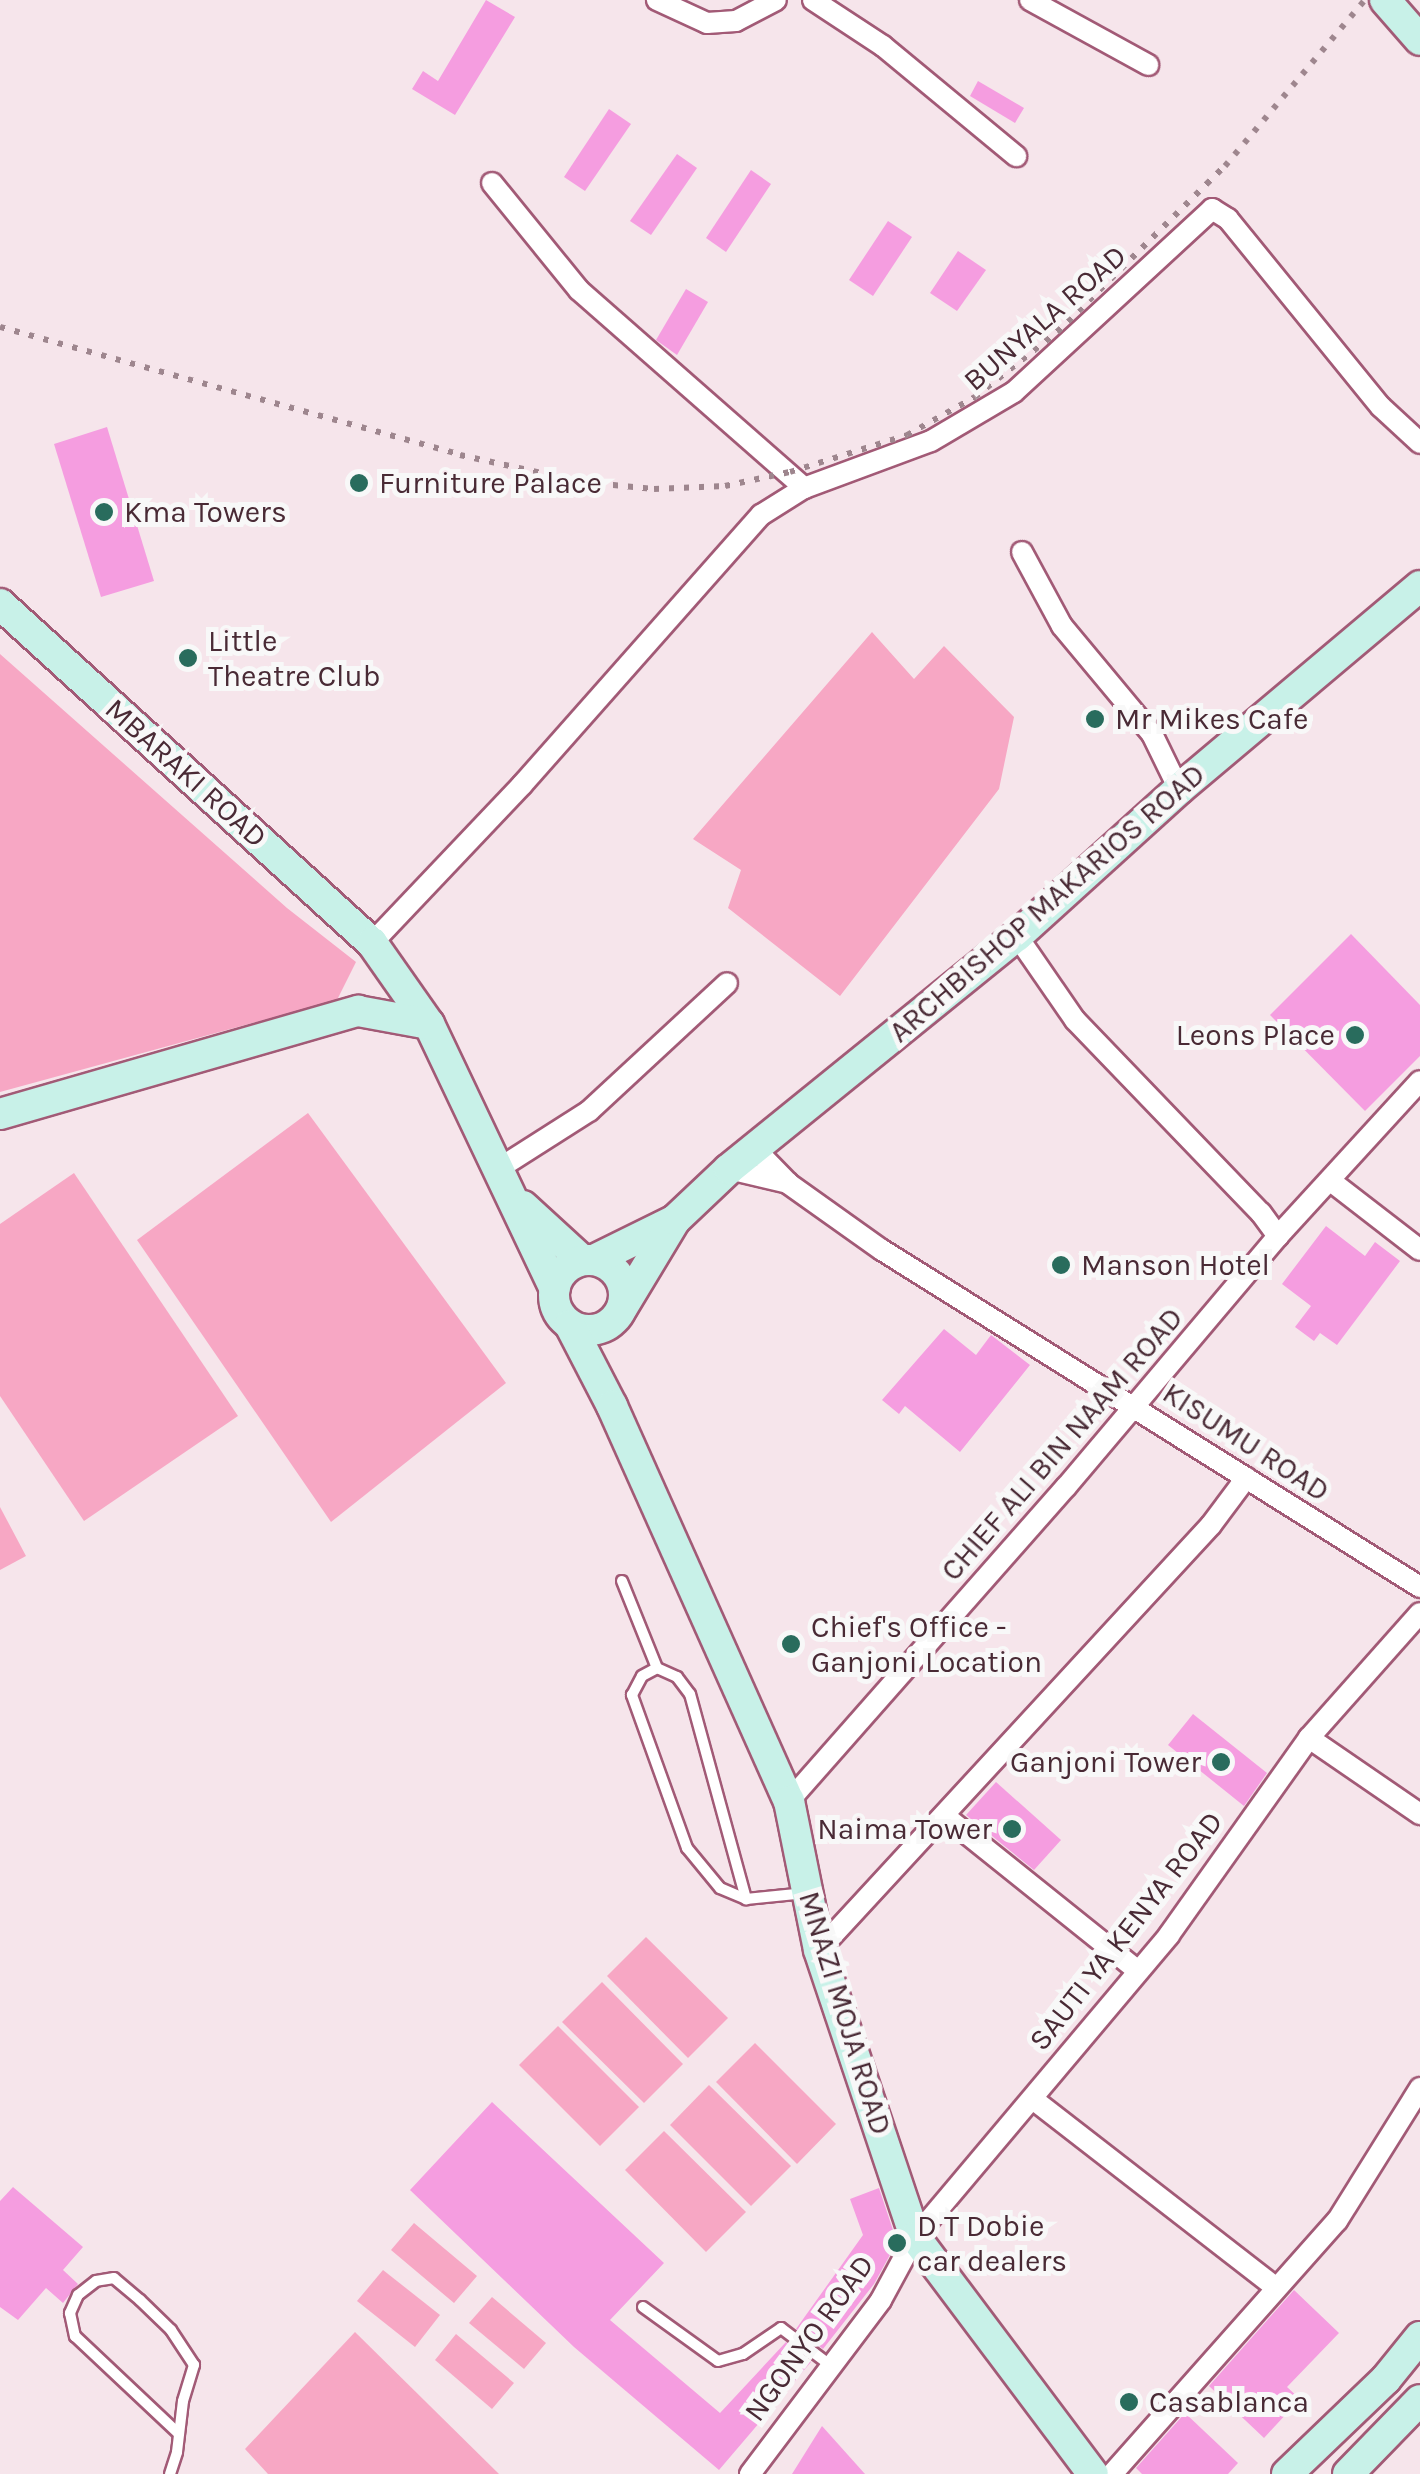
<!DOCTYPE html>
<html>
<head>
<meta charset="utf-8">
<style>
  body { margin:0 }
  #map { position:relative; width:1420px; height:2474px; overflow:hidden; background:#f6e5eb; font-family:Karla,sans-serif }
  div>[style] { position:absolute }
  [style*='--x'] { left:calc(var(--x)*1px); top:calc(var(--y)*1px); width:calc(var(--w)*1px); rotate:calc(var(--a)*1deg) }
  .green>* { inset:0; background:#f7a7c4 }
  .building>* { inset:0; background:#f59de0 }
  .roads { filter:drop-shadow(2px 0 #a25a76) drop-shadow(-2px 0 #a25a76) drop-shadow(0 2px #a25a76) drop-shadow(0 -2px #a25a76) }
  .lane>* { height:10px; margin:-5px; padding:0 5px; transform-origin:5px; border-radius:5px; background:#fff }
  .street>* { height:20px; margin:-10px; padding:0 10px; transform-origin:10px; border-radius:10px; background:#fff }
  .secondary>* { height:30px; margin:-15px; padding:0 15px; transform-origin:15px; border-radius:15px; background:#c8f1e8 }
  .secondary>.ring { margin:-15px; padding:0; box-sizing:content-box; background:none; border:30px solid #c8f1e8; border-radius:50% }
  .rail>* { height:6px; margin-top:-3px; transform-origin:0; background:repeating-linear-gradient(90deg,#9e868e 0 5px,transparent 0 15px) }
  .dots>* { width:28px; height:28px; translate:-50% -50%; box-sizing:border-box; border:5px solid #f8f8f8; border-radius:50% }
  span { translate:-50% -50%; white-space:nowrap; text-align:center; line-height:1.15; -webkit-text-stroke:10px #f8f8f8; paint-order:stroke }
  .street-label { font-size:30px; color:#492a35 }
  .poi-label { font-size:30px; color:#492a35 }
  .left { translate:0 -50%; text-align:left }
  .right { translate:-100% -50%; text-align:right }
</style>
</head>
<body>
<div id="map">
  <div class="green">
    <div style="clip-path:polygon(872px 632px,914px 679px,944px 646px,1014px 717px,999px 789px,840px 996px,728px 908px,741px 870px,693px 839px)"></div>
    <div style="clip-path:polygon(0 654px,287px 908px,356px 962px,337px 1000px,0 1092px)"></div>
    <div style="clip-path:polygon(308px 1113px,506px 1383px,331px 1522px,137px 1240px)"></div>
    <div style="clip-path:polygon(74px 1173px,238px 1416px,84px 1521px,0 1396px,0 1224px)"></div>
    <div style="clip-path:polygon(0 1507px,26px 1556px,0 1570px)"></div>
    <div style="clip-path:polygon(646px 1937px,728px 2018px,688px 2058px,607px 1976px)"></div>
    <div style="clip-path:polygon(602px 1982px,683px 2064px,644px 2103px,562px 2022px)"></div>
    <div style="clip-path:polygon(558px 2026px,639px 2107px,600px 2146px,519px 2065px)"></div>
    <div style="clip-path:polygon(755px 2043px,836px 2124px,797px 2164px,716px 2082px)"></div>
    <div style="clip-path:polygon(709px 2085px,791px 2166px,751px 2206px,670px 2125px)"></div>
    <div style="clip-path:polygon(664px 2131px,746px 2212px,706px 2252px,625px 2170px)"></div>
    <div style="clip-path:polygon(414px 2223px,477px 2276px,454px 2303px,391px 2250px)"></div>
    <div style="clip-path:polygon(383px 2270px,440px 2315px,415px 2347px,357px 2301px)"></div>
    <div style="clip-path:polygon(492px 2297px,546px 2343px,524px 2369px,469px 2323px)"></div>
    <div style="clip-path:polygon(355px 2332px,499px 2474px,268px 2474px,245px 2449px)"></div>
    <div style="clip-path:polygon(456px 2334px,514px 2383px,492px 2409px,435px 2360px)"></div>
  </div>
  <div class="building">
    <div style="clip-path:polygon(486px 0,515px 17px,455px 115px,412px 89px,423px 71px,438px 81px)"></div>
    <div style="clip-path:polygon(978px 81px,1024px 108px,1015px 123px,970px 96px)"></div>
    <div style="clip-path:polygon(609px 109px,631px 124px,585px 191px,564px 177px)"></div>
    <div style="clip-path:polygon(677px 154px,697px 168px,651px 235px,630px 221px)"></div>
    <div style="clip-path:polygon(751px 170px,771px 184px,726px 252px,706px 238px)"></div>
    <div style="clip-path:polygon(888px 221px,912px 237px,873px 296px,849px 280px)"></div>
    <div style="clip-path:polygon(958px 251px,986px 270px,957px 311px,930px 293px)"></div>
    <div style="clip-path:polygon(686px 289px,708px 302px,677px 355px,656px 340px)"></div>
    <div style="clip-path:polygon(107px 427px,154px 581px,101px 597px,54px 444px)"></div>
    <div style="clip-path:polygon(1351px 934px,1420px 1005px,1420px 1056px,1365px 1111px,1270px 1015px)"></div>
    <div style="clip-path:polygon(1326px 1226px,1365px 1256px,1375px 1242px,1400px 1261px,1337px 1345px,1320px 1333px,1314px 1341px,1295px 1327px,1311px 1306px,1282px 1284px)"></div>
    <div style="clip-path:polygon(944px 1329px,976px 1355px,991px 1335px,1030px 1365px,960px 1452px,905px 1406px,899px 1414px,882px 1400px)"></div>
    <div style="clip-path:polygon(1193px 1714px,1267px 1773px,1244px 1806px,1168px 1745px)"></div>
    <div style="clip-path:polygon(996px 1782px,1061px 1840px,1034px 1870px,966px 1815px)"></div>
    <div style="clip-path:polygon(492px 2102px,664px 2263px,610px 2320px,720px 2413px,786px 2342px,811px 2362px,719px 2470px,574px 2347px,410px 2190px)"></div>
    <div style="clip-path:polygon(13px 2187px,83px 2247px,63px 2270px,78px 2284px,63px 2303px,46px 2288px,18px 2320px,0 2307px,0 2201px)"></div>
    <div style="clip-path:polygon(879px 2188px,897px 2242px,874px 2284px,823px 2349px,796px 2329px,863px 2235px,850px 2199px)"></div>
    <div style="clip-path:polygon(1294px 2290px,1339px 2333px,1287px 2387px,1300px 2399px,1264px 2438px,1209px 2386px)"></div>
    <div style="clip-path:polygon(1185px 2413px,1238px 2463px,1228px 2474px,1142px 2474px,1136px 2468px)"></div>
    <div style="clip-path:polygon(822px 2426px,865px 2474px,792px 2474px)"></div>
  </div>
  <div class="roads">
    <div class="lane">
      <div style="--x:622;--y:1581;--w:94;--a:68.1"></div>
      <div style="--x:657;--y:1668;--w:22;--a:24"></div>
      <div style="--x:677;--y:1677;--w:21;--a:53"></div>
      <div style="--x:690;--y:1694;--w:213;--a:74.7"></div>
      <div style="--x:746;--y:1899;--w:28;--a:-157"></div>
      <div style="--x:720;--y:1888;--w:52;--a:-129.5"></div>
      <div style="--x:687;--y:1848;--w:163;--a:-109.8"></div>
      <div style="--x:632;--y:1695;--w:21;--a:-62"></div>
      <div style="--x:642;--y:1676;--w:17;--a:-28"></div>
      <div style="--x:746;--y:1899;--w:60;--a:-5.7"></div>
      <div style="--x:643;--y:2307;--w:92;--a:35.8"></div>
      <div style="--x:718;--y:2361;--w:26;--a:-16"></div>
      <div style="--x:743;--y:2354;--w:46;--a:-34.4"></div>
      <div style="--x:781;--y:2328;--w:61;--a:37.1"></div>
      <div style="--x:170;--y:2474;--w:23;--a:-72"></div>
      <div style="--x:177;--y:2452;--w:51;--a:-83.3"></div>
      <div style="--x:183;--y:2401;--w:38;--a:-73"></div>
      <div style="--x:194;--y:2365;--w:42;--a:-123.3"></div>
      <div style="--x:171;--y:2330;--w:43;--a:-135.9"></div>
      <div style="--x:140;--y:2300;--w:34;--a:-140"></div>
      <div style="--x:114;--y:2278;--w:18;--a:171"></div>
      <div style="--x:96;--y:2281;--w:23;--a:142"></div>
      <div style="--x:78;--y:2295;--w:20;--a:114"></div>
      <div style="--x:70;--y:2313;--w:24;--a:78"></div>
      <div style="--x:75;--y:2336;--w:141;--a:43.3"></div>
    </div>
    <div class="street">
      <div style="--x:657;--y:0;--w:55;--a:24.7"></div>
      <div style="--x:707;--y:23;--w:29;--a:-4"></div>
      <div style="--x:736;--y:21;--w:45;--a:-27.7"></div>
      <div style="--x:813;--y:0;--w:84;--a:33.3"></div>
      <div style="--x:883;--y:46;--w:173;--a:39.6"></div>
      <div style="--x:1030;--y:0;--w:135;--a:28.8"></div>
      <div style="--x:492;--y:183;--w:138;--a:50.9"></div>
      <div style="--x:579;--y:290;--w:300;--a:41.3"></div>
      <div style="--x:1022;--y:552;--w:84;--a:61.6"></div>
      <div style="--x:1062;--y:626;--w:141;--a:50.2"></div>
      <div style="--x:1152;--y:734;--w:61;--a:63.9"></div>
      <div style="--x:1017;--y:936;--w:102;--a:55.4"></div>
      <div style="--x:1075;--y:1020;--w:268;--a:46.1"></div>
      <div style="--x:1261;--y:1213;--w:29;--a:54"></div>
      <div style="--x:372;--y:943;--w:218;--a:-46.5"></div>
      <div style="--x:522;--y:785;--w:361;--a:-48.5"></div>
      <div style="--x:761;--y:515;--w:51;--a:-32.1"></div>
      <div style="--x:804;--y:488;--w:135;--a:-20.3"></div>
      <div style="--x:931;--y:441;--w:96;--a:-30.6"></div>
      <div style="--x:1014;--y:392;--w:270;--a:-42.7"></div>
      <div style="--x:1212;--y:209;--w:19;--a:32"></div>
      <div style="--x:1228;--y:219;--w:242;--a:50.9"></div>
      <div style="--x:1381;--y:407;--w:53;--a:42.7"></div>
      <div style="--x:754;--y:1148;--w:50;--a:45.8"></div>
      <div style="--x:789;--y:1184;--w:114;--a:35.4"></div>
      <div style="--x:882;--y:1250;--w:635;--a:32.06"></div>
      <div style="--x:498;--y:1169;--w:108;--a:-32.5"></div>
      <div style="--x:589;--y:1111;--w:188;--a:-42.8"></div>
      <div style="--x:729;--y:1169;--w:61;--a:13.3"></div>
      <div style="--x:1332;--y:1182;--w:111;--a:37.7"></div>
      <div style="--x:1309;--y:1738;--w:135;--a:34.4"></div>
      <div style="--x:789;--y:1801;--w:419;--a:-48.6"></div>
      <div style="--x:1066;--y:1487;--w:329;--a:-49.8"></div>
      <div style="--x:1278;--y:1236;--w:210;--a:-47.5"></div>
      <div style="--x:946;--y:1817;--w:245;--a:38.7"></div>
      <div style="--x:819;--y:1950;--w:578;--a:-47.31"></div>
      <div style="--x:1211;--y:1525;--w:59;--a:-53.3"></div>
      <div style="--x:1034;--y:2100;--w:306;--a:37.8"></div>
      <div style="--x:750;--y:2474;--w:218;--a:-53"></div>
      <div style="--x:881;--y:2300;--w:72;--a:-61.6"></div>
      <div style="--x:915;--y:2237;--w:395;--a:-49.9"></div>
      <div style="--x:1169;--y:1935;--w:242;--a:-54.6"></div>
      <div style="--x:1309;--y:1738;--w:167;--a:-48.4"></div>
      <div style="--x:1112;--y:2474;--w:339;--a:-48.4"></div>
      <div style="--x:1337;--y:2221;--w:157;--a:-58"></div>
    </div>
    <div class="secondary">
      <div style="--x:1385;--y:0;--w:53;--a:48.8"></div>
      <div style="--x:0;--y:604;--w:503;--a:42.34"></div>
      <div style="--x:372;--y:943;--w:99;--a:54.9"></div>
      <div style="--x:429;--y:1024;--w:293;--a:64.6"></div>
      <div style="--x:0;--y:1114;--w:373;--a:-16.1"></div>
      <div style="--x:358;--y:1011;--w:72;--a:10.4"></div>
      <div style="--x:523;--y:1206;--w:80;--a:42.5"></div>
      <div class="ring" style="left:554px;top:1260px;width:40px;height:40px"></div>
      <div style="--x:594;--y:1260;--w:90;--a:-26.3"></div>
      <div style="--x:622;--y:1308;--w:103;--a:-58.9"></div>
      <div style="--x:675;--y:1220;--w:74;--a:-43.4"></div>
      <div style="--x:729;--y:1169;--w:370;--a:-39"></div>
      <div style="--x:1017;--y:936;--w:219;--a:-42.2"></div>
      <div style="--x:1179;--y:789;--w:315;--a:-40.1"></div>
      <div style="--x:570;--y:1325;--w:91;--a:62.6"></div>
      <div style="--x:612;--y:1406;--w:433;--a:65.9"></div>
      <div style="--x:789;--y:1801;--w:152;--a:78.6"></div>
      <div style="--x:819;--y:1950;--w:303;--a:71.5"></div>
      <div style="--x:915;--y:2237;--w:296;--a:53.1"></div>
      <div style="--x:1287;--y:2474;--w:137;--a:-43.8"></div>
      <div style="--x:1386;--y:2379;--w:54;--a:-51"></div>
      <div style="--x:1348;--y:2474;--w:103;--a:-45.8"></div>
    </div>
  </div>
  <div class="rail">
    <div style="--x:0;--y:327;--w:477;--a:15.5"></div>
    <div style="--x:460;--y:455;--w:126;--a:12.4"></div>
    <div style="--x:583;--y:482;--w:71;--a:5.6"></div>
    <div style="--x:654;--y:489;--w:71;--a:-2.4"></div>
    <div style="--x:725;--y:486;--w:66;--a:-12.2"></div>
    <div style="--x:790;--y:472;--w:123;--a:-17.5"></div>
    <div style="--x:907;--y:435;--w:78;--a:-29.2"></div>
    <div style="--x:975;--y:397;--w:105;--a:-38.4"></div>
    <div style="--x:1057;--y:332;--w:236;--a:-44.7"></div>
    <div style="--x:1225;--y:166;--w:217;--a:-49.9"></div>
  </div>
  <div class="dots">
    <div style="left:359px;top:483px;background:#296c5d"></div>
    <div style="left:104px;top:512px;background:#296c5d"></div>
    <div style="left:188px;top:658px;background:#296c5d"></div>
    <div style="left:1095px;top:719px;background:#296c5d"></div>
    <div style="left:1355px;top:1035px;background:#296c5d"></div>
    <div style="left:1061px;top:1265px;background:#296c5d"></div>
    <div style="left:791px;top:1644px;background:#296c5d"></div>
    <div style="left:1221px;top:1762px;background:#296c5d"></div>
    <div style="left:1012px;top:1829px;background:#296c5d"></div>
    <div style="left:897px;top:2243px;background:#296c5d"></div>
    <div style="left:1129px;top:2402px;background:#296c5d"></div>
  </div>
  <div class="street-label">
    <span style="left:1045px;top:318px;rotate:-41deg">BUNYALA ROAD</span>
    <span style="left:186px;top:773px;rotate:42deg">MBARAKI ROAD</span>
    <span style="left:1047px;top:903px;rotate:-41deg">ARCHBISHOP MAKARIOS ROAD</span>
    <span style="left:1246px;top:1442px;rotate:33deg">KISUMU ROAD</span>
    <span style="left:1062px;top:1444px;rotate:-49deg">CHIEF ALI BIN NAAM ROAD</span>
    <span style="left:1126px;top:1931px;rotate:-52deg">SAUTI YA KENYA ROAD</span>
    <span style="left:845px;top:2013px;rotate:73deg">MNAZI MOJA ROAD</span>
    <span style="left:809px;top:2338px;rotate:-54deg">NGONYO ROAD</span>
  </div>
  <div class="poi-label">
    <span class="left" style="left:379px;top:483px">Furniture Palace</span>
    <span class="left" style="left:124px;top:512px">Kma Towers</span>
    <span class="left" style="left:208px;top:658px">Little<br>Theatre Club</span>
    <span class="left" style="left:1115px;top:719px">Mr Mikes Cafe</span>
    <span class="right" style="left:1335px;top:1035px">Leons Place</span>
    <span class="left" style="left:1081px;top:1265px">Manson Hotel</span>
    <span class="left" style="left:811px;top:1644px">Chief's Office -<br>Ganjoni Location</span>
    <span class="right" style="left:1201px;top:1762px">Ganjoni Tower</span>
    <span class="right" style="left:992px;top:1829px">Naima Tower</span>
    <span class="left" style="left:917px;top:2243px">D T Dobie<br>car dealers</span>
    <span class="left" style="left:1149px;top:2402px">Casablanca</span>
  </div>
</div>
</body>
</html>
